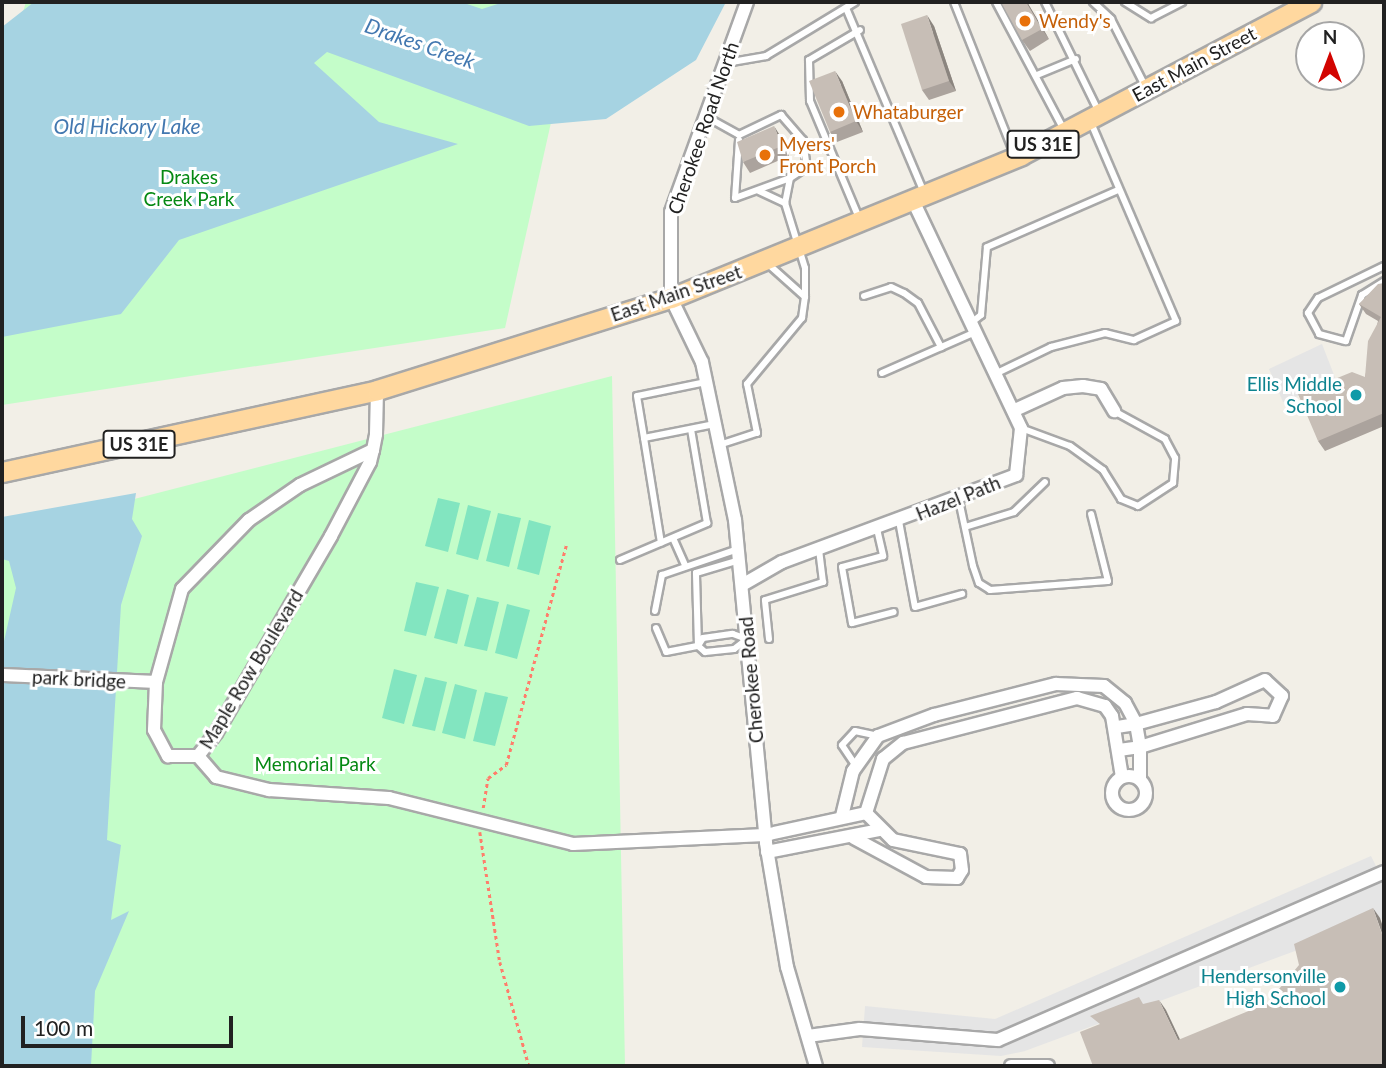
<!DOCTYPE html>
<html>
<head>
<meta charset="utf-8">
<style>
  body { margin:0 }
  #map { position:relative; width:1386px; height:1068px; overflow:hidden; background:#f2efe7; font-family:Lato,sans-serif }
  div>[style] { position:absolute }
  [style*='--x'] { left:calc(var(--x)*1px); top:calc(var(--y)*1px); width:calc(var(--w)*1px); rotate:calc(var(--a)*1deg) }
  .park>* { inset:0; background:#c4fdc9 }
  .pitch>* { inset:0; background:#82e5c0 }
  .parking>* { inset:0; background:#e5e5e5 }
  .water>* { inset:0; background:#a6d3e2 }
  .path>* { height:2.5px; margin-top:-1.25px; transform-origin:0; background:repeating-linear-gradient(90deg,#ff7d6b 0 3.5px,transparent 0 7px) }
  .roads { filter:drop-shadow(2px 0 #a8a8a8) drop-shadow(-2px 0 #a8a8a8) drop-shadow(0 2px #a8a8a8) drop-shadow(0 -2px #a8a8a8) }
  .lane>* { height:6px; margin:-3px; padding:0 3px; transform-origin:3px; border-radius:3px; background:#fff }
  .street>* { height:12px; margin:-6px; padding:0 6px; transform-origin:6px; border-radius:6px; background:#fff }
  .street>.ring { margin:-6px; padding:0; box-sizing:content-box; background:none; border:12px solid #fff; border-radius:50% }
  .primary>* { height:19px; margin:-9.5px; padding:0 9.5px; transform-origin:9.5px; border-radius:9.5px; background:#ffd89f }
  .wall>* { inset:0; background:#aba39d }
  .shaded-wall>* { inset:0; background:#8b857f }
  .building>* { inset:0; background:#c7beb6 }
  .dots>* { width:19px; height:19px; translate:-50% -50%; box-sizing:border-box; border:4px solid #fff; border-radius:50% }
  span { translate:-50% -50%; white-space:nowrap; text-align:center; line-height:1.15; -webkit-text-stroke:6px #fff; paint-order:stroke }
  .shield-label span { padding:2px 5px; background:#fff; border:2px solid; border-radius:5px; -webkit-text-stroke-width:0 }
  .shield-label { font-size:18px; color:#212121; font-weight:700 }
  .food-label { font-size:19px; color:#c56008 }
  .left { translate:0 -50%; text-align:left }
  .street-label { font-size:19px; color:#212121 }
  .park-label { font-size:19px; color:#058913 }
  .culture-label { font-size:19px; color:#0d838f }
  .right { translate:-100% -50%; text-align:right }
  .water-label { font-size:21px; color:#4378b0; font-style:italic }
  .frame { position:absolute; inset:0; border:4px solid #212121; pointer-events:none }
  .north { position:absolute; left:1295px; top:21px; width:70px; height:70px; box-sizing:border-box; background:#fff; border:2px solid #a6a6a6; border-radius:50%; rotate:0deg; font-size:19px; font-weight:700; line-height:28px; text-align:center; color:#212121 }
  .north::after { content:''; display:block; margin:auto; width:24px; height:32px; background:#d20400; clip-path:polygon(50% 0,100% 100%,50% 72%,0 100%) }
  .scale { position:absolute; left:21px; top:1016px; width:212px; height:32px; box-sizing:border-box; border:4px solid #212121; border-top:0; padding-left:9px; font-size:21px; line-height:24px; white-space:nowrap; color:#212121; -webkit-text-stroke:5px #fff; paint-order:stroke }
</style>
</head>
<body>
<div id="map">
  <div class="park">
    <div style="clip-path:polygon(26px 2px,578px 2px,505px 328px,2px 405px,2px 81px)"></div>
    <div style="clip-path:polygon(612px 376px,625px 1066px,2px 1066px,2px 533px)"></div>
  </div>
  <div class="pitch">
    <div style="clip-path:polygon(438px 498px,460px 503px,448px 552px,425px 546px)"></div>
    <div style="clip-path:polygon(468px 505px,491px 511px,478px 560px,456px 554px)"></div>
    <div style="clip-path:polygon(498px 513px,521px 518px,509px 567px,486px 561px)"></div>
    <div style="clip-path:polygon(529px 520px,551px 526px,539px 575px,517px 569px)"></div>
    <div style="clip-path:polygon(416px 582px,439px 587px,426px 636px,404px 631px)"></div>
    <div style="clip-path:polygon(447px 589px,469px 595px,457px 644px,434px 638px)"></div>
    <div style="clip-path:polygon(477px 597px,499px 602px,487px 651px,464px 646px)"></div>
    <div style="clip-path:polygon(507px 604px,530px 610px,517px 659px,495px 653px)"></div>
    <div style="clip-path:polygon(394px 669px,417px 675px,404px 724px,382px 718px)"></div>
    <div style="clip-path:polygon(425px 677px,447px 682px,435px 731px,412px 726px)"></div>
    <div style="clip-path:polygon(455px 684px,477px 690px,465px 739px,442px 733px)"></div>
    <div style="clip-path:polygon(485px 692px,508px 697px,495px 746px,473px 741px)"></div>
  </div>
  <div class="parking">
    <div style="clip-path:polygon(1322px 344px,1336px 380px,1283px 402px,1269px 369px)"></div>
    <div style="clip-path:polygon(1371px 856px,1384px 882px,1384px 918px,1025px 1051px,1001px 1056px,862px 1047px,865px 1006px,995px 1019px)"></div>
  </div>
  <div class="water">
    <div style="clip-path:polygon(34px 2px,461px 2px,482px 9px,504px 2px,726px 2px,696px 60px,606px 119px,529px 126px,327px 52px,314px 63px,379px 122px,458px 144px,179px 240px,121px 314px,2px 337px,2px 27px)"></div>
    <div style="clip-path:polygon(136px 493px,132px 519px,142px 536px,121px 605px,107px 840px,121px 845px,111px 920px,129px 911px,95px 991px,91px 1066px,2px 1066px,2px 650px,16px 588px,9px 561px,2px 559px,2px 517px)"></div>
  </div>
  <div class="path">
    <div style="--x:483;--y:808;--w:30;--a:-81"></div>
    <div style="--x:488;--y:778;--w:22;--a:-36"></div>
    <div style="--x:506;--y:765;--w:228;--a:-74.7"></div>
    <div style="--x:480;--y:832;--w:132;--a:81.3"></div>
    <div style="--x:500;--y:962;--w:108;--a:74.4"></div>
  </div>
  <div class="roads">
    <div class="lane">
      <div style="--x:954;--y:2;--w:166;--a:68.4"></div>
      <div style="--x:996;--y:2;--w:145;--a:62"></div>
      <div style="--x:1045;--y:2;--w:123;--a:63.9"></div>
      <div style="--x:1093;--y:2;--w:25;--a:43"></div>
      <div style="--x:1111;--y:19;--w:77;--a:63.1"></div>
      <div style="--x:1125;--y:2;--w:31;--a:32"></div>
      <div style="--x:1151;--y:18;--w:35;--a:-27"></div>
      <div style="--x:846;--y:8;--w:201;--a:67.1"></div>
      <div style="--x:726;--y:63;--w:41;--a:-9.9"></div>
      <div style="--x:766;--y:56;--w:104;--a:-31.2"></div>
      <div style="--x:1037;--y:75;--w:42;--a:-22.3"></div>
      <div style="--x:705;--y:116;--w:39;--a:29"></div>
      <div style="--x:739;--y:135;--w:47;--a:-25.5"></div>
      <div style="--x:781;--y:115;--w:33;--a:49"></div>
      <div style="--x:803;--y:140;--w:27;--a:82"></div>
      <div style="--x:807;--y:167;--w:20;--a:147"></div>
      <div style="--x:790;--y:178;--w:25;--a:101"></div>
      <div style="--x:785;--y:203;--w:68;--a:72.9"></div>
      <div style="--x:805;--y:268;--w:29;--a:90"></div>
      <div style="--x:805;--y:297;--w:51;--a:-138.2"></div>
      <div style="--x:739;--y:140;--w:58;--a:93.9"></div>
      <div style="--x:735;--y:198;--w:59;--a:-20"></div>
      <div style="--x:759;--y:191;--w:29;--a:25"></div>
      <div style="--x:859;--y:218;--w:127;--a:-112.7"></div>
      <div style="--x:810;--y:101;--w:41;--a:-91.4"></div>
      <div style="--x:809;--y:60;--w:59;--a:-30.5"></div>
      <div style="--x:1384;--y:266;--w:73;--a:154.1"></div>
      <div style="--x:1318;--y:298;--w:18;--a:124"></div>
      <div style="--x:1308;--y:313;--w:24;--a:62"></div>
      <div style="--x:1319;--y:334;--w:28;--a:15"></div>
      <div style="--x:1346;--y:341;--w:49;--a:-70.8"></div>
      <div style="--x:1362;--y:295;--w:26;--a:-32"></div>
      <div style="--x:864;--y:296;--w:28;--a:-18"></div>
      <div style="--x:891;--y:287;--w:14;--a:25"></div>
      <div style="--x:904;--y:293;--w:17;--a:36"></div>
      <div style="--x:918;--y:303;--w:50;--a:62.4"></div>
      <div style="--x:971;--y:323;--w:13;--a:-39"></div>
      <div style="--x:981;--y:315;--w:68;--a:-85"></div>
      <div style="--x:987;--y:247;--w:143;--a:-23.5"></div>
      <div style="--x:882;--y:373;--w:99;--a:-23.7"></div>
      <div style="--x:997;--y:373;--w:60;--a:-25.7"></div>
      <div style="--x:1051;--y:347;--w:56;--a:-14.5"></div>
      <div style="--x:1105;--y:333;--w:30;--a:14"></div>
      <div style="--x:1134;--y:340;--w:46;--a:-24.3"></div>
      <div style="--x:1176;--y:321;--w:219;--a:-113.2"></div>
      <div style="--x:706;--y:382;--w:70;--a:168.5"></div>
      <div style="--x:637;--y:396;--w:43;--a:80.5"></div>
      <div style="--x:644;--y:438;--w:72;--a:-11.2"></div>
      <div style="--x:1021;--y:428;--w:52;--a:20.2"></div>
      <div style="--x:1070;--y:446;--w:41;--a:36"></div>
      <div style="--x:1103;--y:470;--w:34;--a:58"></div>
      <div style="--x:1121;--y:499;--w:18;--a:22"></div>
      <div style="--x:1138;--y:506;--w:42;--a:-33.3"></div>
      <div style="--x:1173;--y:483;--w:25;--a:-85"></div>
      <div style="--x:1175;--y:458;--w:21;--a:-118"></div>
      <div style="--x:1165;--y:439;--w:58;--a:-151.2"></div>
      <div style="--x:644;--y:438;--w:106;--a:80.8"></div>
      <div style="--x:719;--y:445;--w:40;--a:-18"></div>
      <div style="--x:757;--y:433;--w:50;--a:-101.5"></div>
      <div style="--x:747;--y:384;--w:86;--a:-50.2"></div>
      <div style="--x:802;--y:318;--w:21;--a:-82"></div>
      <div style="--x:959;--y:500;--w:67;--a:78"></div>
      <div style="--x:973;--y:566;--w:18;--a:71"></div>
      <div style="--x:979;--y:583;--w:13;--a:32"></div>
      <div style="--x:990;--y:590;--w:118;--a:-4.4"></div>
      <div style="--x:1108;--y:581;--w:69;--a:-104.2"></div>
      <div style="--x:899;--y:521;--w:87;--a:79.5"></div>
      <div style="--x:915;--y:607;--w:49;--a:-15.5"></div>
      <div style="--x:965;--y:527;--w:51;--a:-17"></div>
      <div style="--x:1014;--y:512;--w:43;--a:-44.1"></div>
      <div style="--x:877;--y:529;--w:28;--a:77"></div>
      <div style="--x:883;--y:556;--w:42;--a:165"></div>
      <div style="--x:842;--y:567;--w:57;--a:79.9"></div>
      <div style="--x:852;--y:623;--w:43;--a:-14.7"></div>
      <div style="--x:673;--y:538;--w:30;--a:66"></div>
      <div style="--x:620;--y:560;--w:95;--a:-23"></div>
      <div style="--x:707;--y:523;--w:95;--a:-99.7"></div>
      <div style="--x:655;--y:611;--w:37;--a:-79"></div>
      <div style="--x:662;--y:575;--w:80;--a:-18.9"></div>
      <div style="--x:656;--y:628;--w:26;--a:67"></div>
      <div style="--x:666;--y:652;--w:33;--a:-11"></div>
      <div style="--x:698;--y:646;--w:73;--a:-91.6"></div>
      <div style="--x:696;--y:573;--w:46;--a:-16.5"></div>
      <div style="--x:733;--y:634;--w:15;--a:20"></div>
      <div style="--x:747;--y:639;--w:16;--a:142"></div>
      <div style="--x:734;--y:649;--w:29;--a:174"></div>
      <div style="--x:705;--y:652;--w:9;--a:-139"></div>
      <div style="--x:698;--y:646;--w:9;--a:-58"></div>
      <div style="--x:703;--y:638;--w:30;--a:-8"></div>
      <div style="--x:769;--y:639;--w:39;--a:-96"></div>
      <div style="--x:765;--y:600;--w:61;--a:-17.2"></div>
      <div style="--x:823;--y:582;--w:33;--a:-97"></div>
      <div style="--x:856;--y:766;--w:25;--a:-124"></div>
      <div style="--x:842;--y:745;--w:19;--a:-47"></div>
      <div style="--x:855;--y:731;--w:24;--a:12"></div>
    </div>
    <div class="street">
      <div style="--x:747;--y:2;--w:223;--a:109.9"></div>
      <div style="--x:671;--y:212;--w:86;--a:90"></div>
      <div style="--x:671;--y:298;--w:71;--a:64.2"></div>
      <div style="--x:702;--y:362;--w:161;--a:78.2"></div>
      <div style="--x:735;--y:520;--w:324;--a:84.5"></div>
      <div style="--x:766;--y:843;--w:126;--a:80.4"></div>
      <div style="--x:787;--y:967;--w:103;--a:73.7"></div>
      <div style="--x:1015;--y:410;--w:53;--a:-24.6"></div>
      <div style="--x:1063;--y:388;--w:20;--a:-6"></div>
      <div style="--x:1083;--y:386;--w:18;--a:9"></div>
      <div style="--x:1101;--y:389;--w:26;--a:59"></div>
      <div style="--x:373;--y:450;--w:81;--a:154.4"></div>
      <div style="--x:300;--y:485;--w:62;--a:145.5"></div>
      <div style="--x:249;--y:520;--w:96;--a:134.2"></div>
      <div style="--x:182;--y:589;--w:97;--a:105.6"></div>
      <div style="--x:156;--y:682;--w:48;--a:92.4"></div>
      <div style="--x:154;--y:730;--w:30;--a:62"></div>
      <div style="--x:168;--y:756;--w:30;--a:0"></div>
      <div style="--x:198;--y:756;--w:29;--a:-52"></div>
      <div style="--x:216;--y:733;--w:228;--a:-59.7"></div>
      <div style="--x:331;--y:536;--w:84;--a:-62.2"></div>
      <div style="--x:370;--y:462;--w:12;--a:-76"></div>
      <div style="--x:373;--y:450;--w:16;--a:-79"></div>
      <div style="--x:376;--y:434;--w:44;--a:-88.7"></div>
      <div style="--x:742;--y:585;--w:46;--a:-29.9"></div>
      <div style="--x:782;--y:562;--w:250;--a:-20.4"></div>
      <div style="--x:1016;--y:475;--w:47;--a:-83.9"></div>
      <div style="--x:1021;--y:428;--w:249;--a:-115.4"></div>
      <div style="--x:2;--y:675;--w:154;--a:2.6"></div>
      <div style="--x:1119;--y:750;--w:21;--a:-8"></div>
      <div style="--x:1140;--y:747;--w:31;--a:90"></div>
      <div style="--x:198;--y:756;--w:28;--a:49"></div>
      <div style="--x:216;--y:777;--w:55;--a:13.8"></div>
      <div style="--x:269;--y:790;--w:120;--a:3.8"></div>
      <div style="--x:389;--y:798;--w:190;--a:14"></div>
      <div style="--x:573;--y:844;--w:192;--a:-2.7"></div>
      <div style="--x:765;--y:835;--w:103;--a:-12.3"></div>
      <div class="ring" style="left:1112px;top:776px;width:22px;height:22px"></div>
      <div style="--x:866;--y:813;--w:57;--a:-72.5"></div>
      <div style="--x:883;--y:759;--w:26;--a:-39"></div>
      <div style="--x:903;--y:743;--w:180;--a:-14.5"></div>
      <div style="--x:1077;--y:698;--w:29;--a:16"></div>
      <div style="--x:1105;--y:706;--w:12;--a:55"></div>
      <div style="--x:1112;--y:716;--w:62;--a:80.7"></div>
      <div style="--x:842;--y:816;--w:46;--a:-76.3"></div>
      <div style="--x:853;--y:771;--w:43;--a:-54.5"></div>
      <div style="--x:878;--y:736;--w:60;--a:-20.6"></div>
      <div style="--x:934;--y:715;--w:126;--a:-14.3"></div>
      <div style="--x:1056;--y:684;--w:48;--a:2.4"></div>
      <div style="--x:1104;--y:686;--w:27;--a:39"></div>
      <div style="--x:1125;--y:703;--w:24;--a:62"></div>
      <div style="--x:1136;--y:724;--w:23;--a:80"></div>
      <div style="--x:1140;--y:747;--w:112;--a:-17.1"></div>
      <div style="--x:1247;--y:714;--w:26;--a:4"></div>
      <div style="--x:1273;--y:716;--w:22;--a:-66"></div>
      <div style="--x:1282;--y:696;--w:23;--a:-137"></div>
      <div style="--x:1265;--y:680;--w:54;--a:155.8"></div>
      <div style="--x:1216;--y:702;--w:83;--a:164.6"></div>
      <div style="--x:1136;--y:724;--w:20;--a:171"></div>
      <div style="--x:854;--y:838;--w:82;--a:28.4"></div>
      <div style="--x:926;--y:877;--w:31;--a:2"></div>
      <div style="--x:957;--y:878;--w:9;--a:-58"></div>
      <div style="--x:962;--y:870;--w:16;--a:-97"></div>
      <div style="--x:960;--y:854;--w:68;--a:-168.2"></div>
      <div style="--x:893;--y:840;--w:38;--a:-135"></div>
      <div style="--x:767;--y:852;--w:114;--a:-11.1"></div>
      <div style="--x:808;--y:1036;--w:52;--a:-7.7"></div>
      <div style="--x:860;--y:1029;--w:138;--a:4.6"></div>
      <div style="--x:998;--y:1040;--w:421;--a:-23.5"></div>
      <div style="--x:1011;--y:1066;--w:37;--a:0"></div>
    </div>
    <div class="primary">
      <div style="--x:2;--y:472;--w:384;--a:-12.3"></div>
      <div style="--x:377;--y:390;--w:308;--a:-17.4"></div>
      <div style="--x:671;--y:298;--w:378;--a:-22.2"></div>
      <div style="--x:1021;--y:155;--w:328;--a:-27.8"></div>
    </div>
  </div>
  <div class="wall">
    <div style="clip-path:polygon(1027px 2px,1049px 39px,1030px 51px,1022px 40px)"></div>
    <div style="clip-path:polygon(934px 26px,956px 91px,929px 100px,922px 90px)"></div>
    <div style="clip-path:polygon(842px 81px,863px 132px,837px 142px,830px 132px)"></div>
    <div style="clip-path:polygon(781px 137px,789px 156px,750px 173px,743px 162px)"></div>
    <div style="clip-path:polygon(1384px 283px,1384px 426px,1325px 451px,1318px 441px,1365px 377px,1378px 321px,1366px 314px,1359px 304px)"></div>
  </div>
  <div class="shaded-wall">
    <div style="clip-path:polygon(1026px 2px,1027px 2px,1049px 39px,1042px 29px)"></div>
    <div style="clip-path:polygon(927px 15px,934px 26px,956px 91px,949px 81px)"></div>
    <div style="clip-path:polygon(835px 71px,842px 81px,863px 132px,856px 121px)"></div>
    <div style="clip-path:polygon(774px 126px,781px 137px,789px 156px,782px 146px)"></div>
    <div style="clip-path:polygon(1373px 908px,1380px 918px,1384px 930px,1384px 939px)"></div>
    <div style="clip-path:polygon(1159px 1000px,1166px 1010px,1185px 1050px,1178px 1040px)"></div>
  </div>
  <div class="building">
    <div style="clip-path:polygon(1001px 2px,1026px 2px,1042px 29px,1022px 40px)"></div>
    <div style="clip-path:polygon(927px 15px,949px 81px,922px 90px,901px 24px)"></div>
    <div style="clip-path:polygon(835px 71px,856px 121px,830px 132px,809px 81px)"></div>
    <div style="clip-path:polygon(774px 126px,782px 146px,743px 162px,737px 142px)"></div>
    <div style="clip-path:polygon(1384px 283px,1384px 413px,1318px 441px,1298px 394px,1352px 372px,1365px 377px,1368px 341px,1381px 317px,1359px 304px,1378px 284px)"></div>
    <div style="clip-path:polygon(1373px 908px,1383px 937px,1384px 937px,1384px 1066px,1093px 1066px,1080px 1032px,1100px 1024px,1090px 1016px,1139px 997px,1143px 1004px,1159px 1000px,1178px 1040px,1285px 996px,1279px 989px,1299px 965px,1294px 944px)"></div>
  </div>
  <div class="dots">
    <div style="left:1025px;top:21px;background:#e8710a"></div>
    <div style="left:839px;top:112px;background:#e8710a"></div>
    <div style="left:765px;top:155px;background:#e8710a"></div>
    <div style="left:1356px;top:395px;background:#0f9aa8"></div>
    <div style="left:1340px;top:987px;background:#0f9aa8"></div>
  </div>
  <div class="shield-label">
    <span style="left:1043px;top:144px">US 31E</span>
    <span style="left:139px;top:444px">US 31E</span>
  </div>
  <div class="food-label">
    <span class="left" style="left:1039px;top:21px">Wendy's</span>
    <span class="left" style="left:853px;top:112px">Whataburger</span>
    <span class="left" style="left:779px;top:155px">Myers'<br>Front Porch</span>
  </div>
  <div class="street-label">
    <span style="left:1194px;top:64px;rotate:-28deg">East Main Street</span>
    <span style="left:703px;top:128px;rotate:-71deg">Cherokee Road North</span>
    <span style="left:676px;top:293px;rotate:-19deg">East Main Street</span>
    <span style="left:958px;top:498px;rotate:-22deg">Hazel Path</span>
    <span style="left:251px;top:669px;rotate:-59deg">Maple Row Boulevard</span>
    <span style="left:79px;top:679px;rotate:3deg">park bridge</span>
    <span style="left:751px;top:680px;rotate:-95deg">Cherokee Road</span>
  </div>
  <div class="park-label">
    <span style="left:189px;top:188px">Drakes<br>Creek Park</span>
    <span style="left:315px;top:764px">Memorial Park</span>
  </div>
  <div class="culture-label">
    <span class="right" style="left:1342px;top:395px">Ellis Middle<br>School</span>
    <span class="right" style="left:1326px;top:987px">Hendersonville<br>High School</span>
  </div>
  <div class="water-label">
    <span style="left:420px;top:43px;rotate:19deg">Drakes Creek</span>
    <span style="left:127px;top:126px">Old Hickory Lake</span>
  </div>
  <div class="frame"></div>
  <div class="north">N</div>
  <div class="scale">100 m</div>
</div>
</body>
</html>
